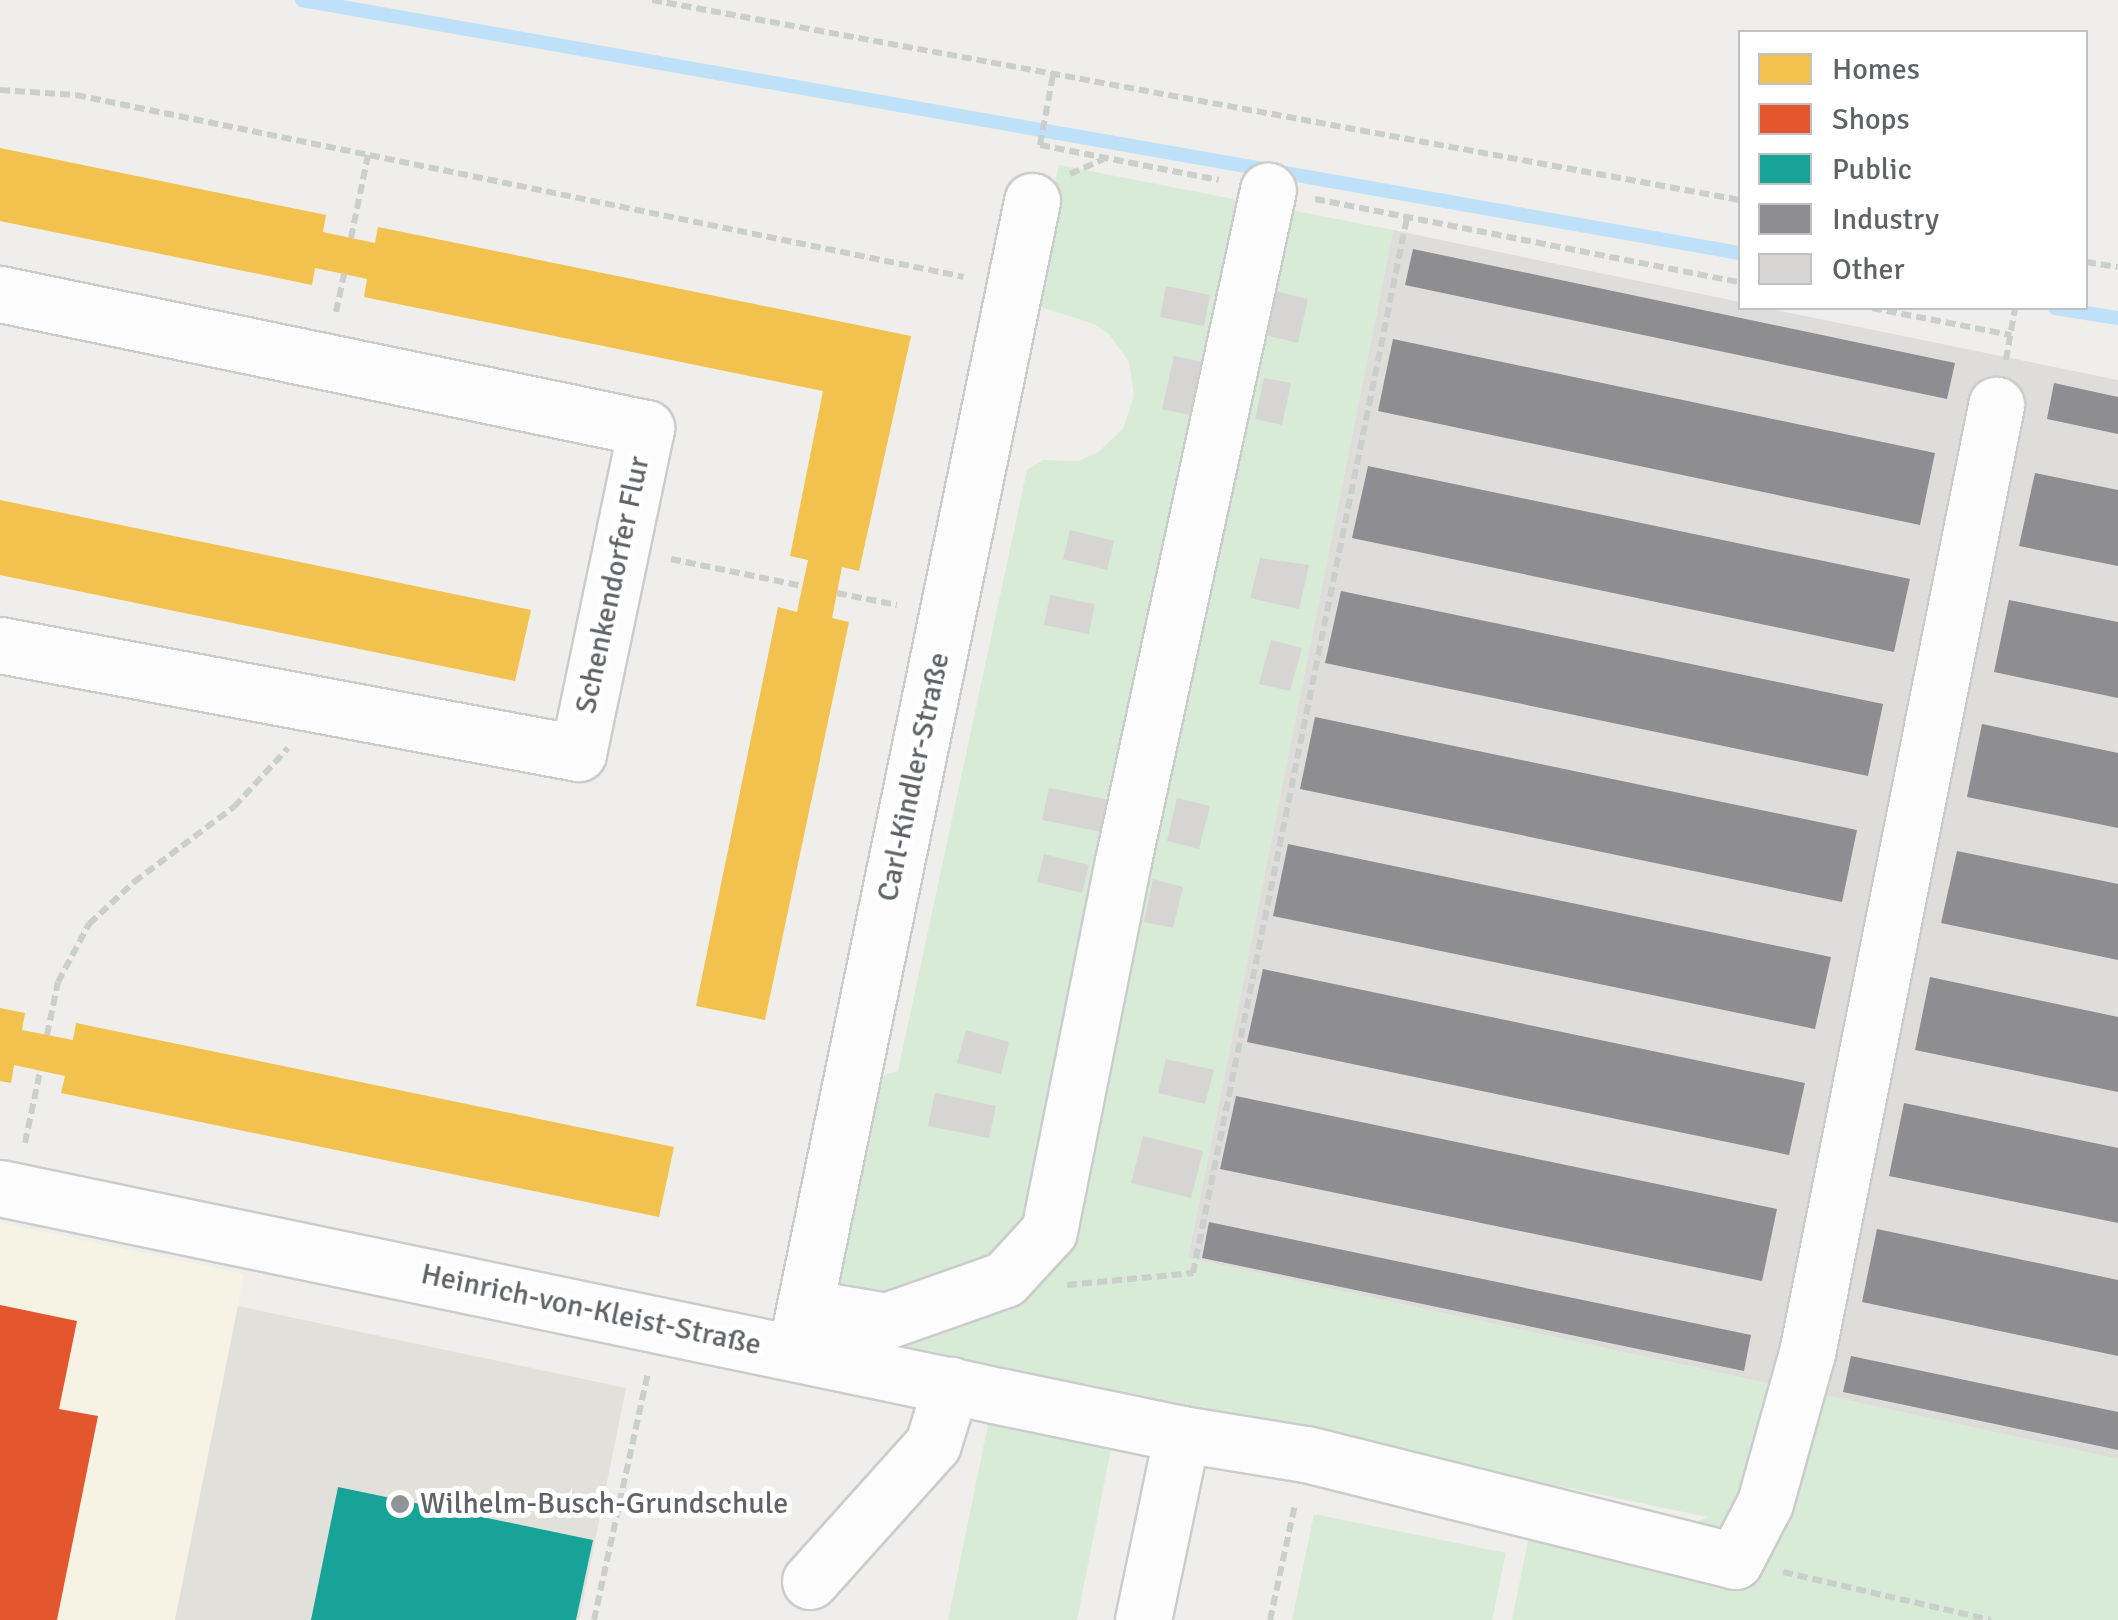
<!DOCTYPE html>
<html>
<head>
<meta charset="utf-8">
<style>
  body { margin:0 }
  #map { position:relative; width:2118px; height:1620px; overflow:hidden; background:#efeeea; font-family:Signika,sans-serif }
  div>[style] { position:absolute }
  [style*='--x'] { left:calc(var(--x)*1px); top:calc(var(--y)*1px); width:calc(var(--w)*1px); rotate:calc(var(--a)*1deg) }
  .commercial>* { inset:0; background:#f7f3e4 }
  .industrial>* { inset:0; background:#dfddda }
  .education>* { inset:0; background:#e2e0da }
  .green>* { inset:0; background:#d8ebd6 }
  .homes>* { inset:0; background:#f2c14e }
  .shops>* { inset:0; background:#e4572e }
  .public>* { inset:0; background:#17a398 }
  .industry>* { inset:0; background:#8d8d92 }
  .stream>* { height:14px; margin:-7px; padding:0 7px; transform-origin:7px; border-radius:7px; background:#bfe0f9 }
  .building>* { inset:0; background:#d6d5d3 }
  .path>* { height:6px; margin-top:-3px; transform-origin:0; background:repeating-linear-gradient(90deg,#cacfcc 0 10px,transparent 0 15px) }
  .roads { filter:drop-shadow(2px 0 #cbcccc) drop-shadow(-2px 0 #cbcccc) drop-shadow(0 2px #cbcccc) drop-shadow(0 -2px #cbcccc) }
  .minor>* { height:55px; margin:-27.5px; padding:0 27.5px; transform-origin:27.5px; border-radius:27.5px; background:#fdfcfc }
  .dots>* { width:28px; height:28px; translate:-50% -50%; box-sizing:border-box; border:5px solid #fff; border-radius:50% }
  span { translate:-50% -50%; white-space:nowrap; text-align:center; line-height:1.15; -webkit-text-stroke:10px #fff; paint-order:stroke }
  .street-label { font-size:30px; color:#5f6368 }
  .poi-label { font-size:30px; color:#5f6368 }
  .left { translate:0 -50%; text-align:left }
  .legend { position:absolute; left:1738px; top:30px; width:350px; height:280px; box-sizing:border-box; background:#fff; border:2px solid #bfc1c3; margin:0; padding:12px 18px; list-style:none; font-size:30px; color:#5f6368 }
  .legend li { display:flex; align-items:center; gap:20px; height:50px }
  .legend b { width:50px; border:2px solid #bfc1c3 }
</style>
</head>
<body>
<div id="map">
  <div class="commercial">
    <div style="clip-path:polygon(0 1223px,244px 1274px,175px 1620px,0 1620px)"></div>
  </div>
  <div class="industrial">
    <div style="clip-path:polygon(1393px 230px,1740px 302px,1740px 308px,1766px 308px,2118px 380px,2118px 1459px,1188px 1258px)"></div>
  </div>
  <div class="education">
    <div style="clip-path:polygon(238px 1306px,626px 1388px,579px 1620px,175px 1620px)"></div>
  </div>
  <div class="green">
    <div style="clip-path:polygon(1059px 165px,1393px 230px,1188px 1258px,2118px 1459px,2118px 1620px,1512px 1620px,1530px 1531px,1626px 1549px,1708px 1517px,872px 1343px,827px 1271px,865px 1081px,898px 1071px,1027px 470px,1043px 460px,1078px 461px,1097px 453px,1123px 429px,1134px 396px,1129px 362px,1109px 334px,1094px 324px,1028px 303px)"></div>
    <div style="clip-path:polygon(989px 1420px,1112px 1444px,1077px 1620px,948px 1620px)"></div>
    <div style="clip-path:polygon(1314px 1514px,1506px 1553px,1492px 1620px,1292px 1620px)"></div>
  </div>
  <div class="homes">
    <div style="clip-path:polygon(0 148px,326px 215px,323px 232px,351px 238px,375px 243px,378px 227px,911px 336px,859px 571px,842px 567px,832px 618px,849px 622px,765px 1020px,696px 1006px,778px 607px,797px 612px,808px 560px,790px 556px,823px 391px,364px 297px,367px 279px,344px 274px,315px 268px,312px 285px,0 221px)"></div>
    <div style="clip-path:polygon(0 500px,531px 610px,515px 681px,0 575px)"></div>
    <div style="clip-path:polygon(0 1008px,25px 1013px,22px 1030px,73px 1040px,76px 1023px,674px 1147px,659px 1217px,61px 1093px,65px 1076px,14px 1065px,11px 1083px,0 1081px)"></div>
  </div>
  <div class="shops">
    <div style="clip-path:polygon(0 1305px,77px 1321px,59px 1409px,98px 1416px,57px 1620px,0 1620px)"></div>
  </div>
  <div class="public">
    <div style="clip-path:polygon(338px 1487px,593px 1540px,576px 1620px,311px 1620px)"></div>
  </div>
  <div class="industry">
    <div style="clip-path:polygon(1413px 249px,1955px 363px,1947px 399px,1405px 285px)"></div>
    <div style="clip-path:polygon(1393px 339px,1935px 453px,1920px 525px,1378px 411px)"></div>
    <div style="clip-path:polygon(2054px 383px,2118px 397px,2118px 434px,2047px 419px)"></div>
    <div style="clip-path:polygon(1368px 466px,1910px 579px,1894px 652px,1352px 538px)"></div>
    <div style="clip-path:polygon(2035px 473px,2118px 490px,2118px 566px,2019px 546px)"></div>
    <div style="clip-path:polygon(1341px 591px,1883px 704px,1868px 776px,1325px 663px)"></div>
    <div style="clip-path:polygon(2009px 600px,2118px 622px,2118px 698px,1994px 672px)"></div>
    <div style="clip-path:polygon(1315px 717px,1857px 830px,1842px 902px,1300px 789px)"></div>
    <div style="clip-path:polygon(1982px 724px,2118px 753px,2118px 828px,1967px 797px)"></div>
    <div style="clip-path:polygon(1288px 844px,1831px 957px,1815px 1029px,1273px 916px)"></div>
    <div style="clip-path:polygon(1957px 851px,2118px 884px,2118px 960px,1941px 923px)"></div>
    <div style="clip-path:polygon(1263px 969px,1805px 1083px,1789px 1155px,1247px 1042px)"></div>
    <div style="clip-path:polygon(1930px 977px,2118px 1017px,2118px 1092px,1915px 1050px)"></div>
    <div style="clip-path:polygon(1236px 1096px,1777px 1209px,1762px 1281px,1220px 1169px)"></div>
    <div style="clip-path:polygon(1904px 1103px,2118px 1148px,2118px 1223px,1889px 1176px)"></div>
    <div style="clip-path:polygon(1209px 1222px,1751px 1335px,1744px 1371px,1202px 1258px)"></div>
    <div style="clip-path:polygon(1877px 1229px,2118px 1280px,2118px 1356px,1862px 1302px)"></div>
    <div style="clip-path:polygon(1851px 1356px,2118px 1412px,2118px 1450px,1843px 1392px)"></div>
  </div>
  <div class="stream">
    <div style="--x:302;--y:0;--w:1460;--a:9.98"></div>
    <div style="--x:2055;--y:308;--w:64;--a:9"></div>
  </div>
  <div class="building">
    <div style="clip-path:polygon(1166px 286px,1210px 295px,1204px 326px,1160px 317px)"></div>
    <div style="clip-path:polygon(1275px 291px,1308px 299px,1298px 343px,1265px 335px)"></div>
    <div style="clip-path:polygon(1174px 356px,1220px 366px,1208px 419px,1162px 409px)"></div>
    <div style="clip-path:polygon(1264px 378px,1291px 383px,1282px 425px,1255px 419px)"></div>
    <div style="clip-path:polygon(1070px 530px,1114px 541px,1107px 570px,1063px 559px)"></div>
    <div style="clip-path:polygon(1260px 558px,1309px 565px,1299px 609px,1250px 598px)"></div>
    <div style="clip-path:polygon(1050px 595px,1095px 604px,1089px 634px,1044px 625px)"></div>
    <div style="clip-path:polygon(1271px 640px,1302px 648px,1290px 691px,1259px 684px)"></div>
    <div style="clip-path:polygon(1049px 788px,1109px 800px,1102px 832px,1042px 820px)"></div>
    <div style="clip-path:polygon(1177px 798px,1210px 806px,1199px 849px,1167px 841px)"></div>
    <div style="clip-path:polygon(1044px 854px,1089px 865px,1082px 893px,1037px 882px)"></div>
    <div style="clip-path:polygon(1153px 879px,1183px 887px,1173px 928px,1144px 922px)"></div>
    <div style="clip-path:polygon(966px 1030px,1009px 1042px,1001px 1074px,957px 1063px)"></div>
    <div style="clip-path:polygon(1166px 1059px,1214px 1070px,1205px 1104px,1158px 1093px)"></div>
    <div style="clip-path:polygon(935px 1093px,996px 1106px,989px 1138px,928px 1126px)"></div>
    <div style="clip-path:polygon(1143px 1136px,1203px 1151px,1191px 1198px,1131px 1183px)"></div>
  </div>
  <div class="path">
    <div style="--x:652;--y:0;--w:1106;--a:10.42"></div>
    <div style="--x:0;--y:90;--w:76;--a:3.8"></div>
    <div style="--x:76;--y:95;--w:906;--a:11.58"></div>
    <div style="--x:1040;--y:145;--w:182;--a:11.1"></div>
    <div style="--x:1040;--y:145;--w:71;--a:-79.5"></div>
    <div style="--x:1070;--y:174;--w:37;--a:-24"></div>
    <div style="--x:1315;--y:199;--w:433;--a:11.1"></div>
    <div style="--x:351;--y:238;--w:85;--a:-78.4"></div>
    <div style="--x:2086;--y:262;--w:32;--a:9"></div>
    <div style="--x:1872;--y:308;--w:142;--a:11"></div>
    <div style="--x:336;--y:312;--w:39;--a:-78"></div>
    <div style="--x:2006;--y:360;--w:53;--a:-80.2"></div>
    <div style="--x:671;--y:559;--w:134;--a:11.6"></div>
    <div style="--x:837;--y:593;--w:61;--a:11.3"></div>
    <div style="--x:47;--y:1035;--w:54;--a:-78.3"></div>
    <div style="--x:58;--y:982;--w:66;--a:-61.9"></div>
    <div style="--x:89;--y:924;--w:62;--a:-43"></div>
    <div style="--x:134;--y:882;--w:125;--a:-36.9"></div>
    <div style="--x:234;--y:807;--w:80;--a:-47.5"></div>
    <div style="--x:25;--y:1143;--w:74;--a:-78.2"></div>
    <div style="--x:1067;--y:1285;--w:127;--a:-5.4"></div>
    <div style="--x:1193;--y:1273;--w:1077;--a:-78.54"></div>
    <div style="--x:1783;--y:1572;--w:213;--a:13"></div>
    <div style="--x:594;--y:1620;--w:254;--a:-77.7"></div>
    <div style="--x:1270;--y:1620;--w:119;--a:-77.8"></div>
  </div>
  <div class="roads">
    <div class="minor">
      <div style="--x:0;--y:294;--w:660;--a:11.72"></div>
      <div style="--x:646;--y:428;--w:332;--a:101.8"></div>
      <div style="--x:578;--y:753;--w:588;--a:-169.42"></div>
      <div style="--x:0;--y:1188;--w:1207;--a:11.76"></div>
      <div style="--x:1182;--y:1434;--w:126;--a:9.2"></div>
      <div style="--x:1306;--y:1454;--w:442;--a:14"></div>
      <div style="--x:1735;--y:1561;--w:65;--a:-62.7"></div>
      <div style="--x:1765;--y:1503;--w:156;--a:-74.4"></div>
      <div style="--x:1807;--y:1353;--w:967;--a:-78.72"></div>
      <div style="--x:805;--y:1307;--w:82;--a:9.8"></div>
      <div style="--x:886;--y:1321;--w:126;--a:-19.4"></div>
      <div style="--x:1005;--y:1279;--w:65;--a:-47.5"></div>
      <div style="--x:1049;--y:1231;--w:377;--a:-78.7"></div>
      <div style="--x:1123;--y:861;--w:686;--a:-77.81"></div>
      <div style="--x:797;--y:1344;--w:1167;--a:-78.38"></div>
      <div style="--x:810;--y:1581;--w:184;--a:-48.1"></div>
      <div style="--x:933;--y:1444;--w:62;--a:-73"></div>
      <div style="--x:1143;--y:1620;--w:190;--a:-78.2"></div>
    </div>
  </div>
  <div class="dots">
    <div style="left:400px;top:1504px;background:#919496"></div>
  </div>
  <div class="street-label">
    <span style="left:613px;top:585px;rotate:-78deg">Schenkendorfer Flur</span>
    <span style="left:914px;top:777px;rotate:-78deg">Carl-Kindler-Straße</span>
    <span style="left:591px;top:1310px;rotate:12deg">Heinrich-von-Kleist-Straße</span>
  </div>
  <div class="poi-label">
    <span class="left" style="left:420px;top:1504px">Wilhelm-Busch-Grundschule</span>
  </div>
  <ul class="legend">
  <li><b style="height:28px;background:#f2c14e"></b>Homes</li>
  <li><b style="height:28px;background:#e4572e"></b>Shops</li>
  <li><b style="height:28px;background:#17a398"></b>Public</li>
  <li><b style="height:28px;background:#8d8d92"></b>Industry</li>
  <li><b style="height:28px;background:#d6d5d3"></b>Other</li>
  </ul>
</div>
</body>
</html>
